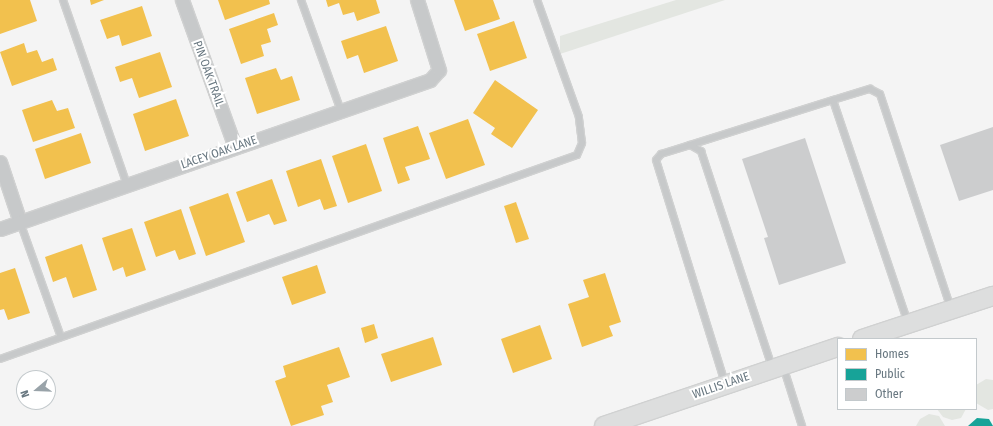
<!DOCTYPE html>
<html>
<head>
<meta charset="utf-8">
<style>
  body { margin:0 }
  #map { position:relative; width:993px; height:426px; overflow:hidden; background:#f4f4f4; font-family:"Fira Sans Condensed",sans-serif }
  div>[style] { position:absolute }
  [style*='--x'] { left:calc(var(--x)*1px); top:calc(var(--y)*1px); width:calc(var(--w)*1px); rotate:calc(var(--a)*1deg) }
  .green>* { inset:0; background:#e3e6e1 }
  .homes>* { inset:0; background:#f2c14e }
  .public>* { inset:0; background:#17a398 }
  .building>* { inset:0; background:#cccdce }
  .roads { filter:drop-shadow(1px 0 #d0d1d1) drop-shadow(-1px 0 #d0d1d1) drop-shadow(0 1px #d0d1d1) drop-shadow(0 -1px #d0d1d1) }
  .lane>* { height:6px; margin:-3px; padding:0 3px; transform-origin:3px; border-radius:3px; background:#c7c9ca }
  .street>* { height:13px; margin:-6.5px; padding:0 6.5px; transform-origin:6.5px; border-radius:6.5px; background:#c7c9ca }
  .secondary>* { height:18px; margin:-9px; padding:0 9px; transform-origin:9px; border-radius:9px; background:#dddede }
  span { translate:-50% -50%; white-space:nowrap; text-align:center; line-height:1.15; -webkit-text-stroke:4px #fff; paint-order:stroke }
  .street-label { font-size:12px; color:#687780 }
  .legend { position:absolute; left:837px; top:338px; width:140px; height:72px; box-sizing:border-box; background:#fff; border:1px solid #c3c9cc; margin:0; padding:5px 7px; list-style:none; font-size:12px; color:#687780 }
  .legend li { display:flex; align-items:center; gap:8px; height:20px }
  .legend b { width:20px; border:1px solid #c3c9cc }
  .north { position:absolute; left:16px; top:370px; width:40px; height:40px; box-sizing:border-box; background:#fff; border:1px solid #c3c9cc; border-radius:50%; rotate:251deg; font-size:11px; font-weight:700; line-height:16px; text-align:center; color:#687780 }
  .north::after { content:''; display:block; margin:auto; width:14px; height:18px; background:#99a3a9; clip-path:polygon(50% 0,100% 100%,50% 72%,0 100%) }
</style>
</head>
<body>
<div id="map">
  <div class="green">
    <div style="clip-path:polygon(676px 0,725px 0,560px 54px,560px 36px)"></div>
    <div style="clip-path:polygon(986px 379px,993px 380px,993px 409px,988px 410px,976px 403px,976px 385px)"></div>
    <div style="clip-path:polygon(937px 409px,966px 409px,961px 418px,952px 420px,943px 417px)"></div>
    <div style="clip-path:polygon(929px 414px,939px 416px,945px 426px,916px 426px,920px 419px)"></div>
  </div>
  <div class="homes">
    <div style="clip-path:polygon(0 0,30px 0,37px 21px,0 34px)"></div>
    <div style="clip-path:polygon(90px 0,104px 0,91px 5px)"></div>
    <div style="clip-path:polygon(218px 0,269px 0,270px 4px,225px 20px)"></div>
    <div style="clip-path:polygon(326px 0,376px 0,380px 13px,357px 21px,354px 12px,343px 15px,339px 3px,328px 7px)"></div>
    <div style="clip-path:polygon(454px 0,493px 0,500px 19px,465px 31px)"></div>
    <div style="clip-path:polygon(142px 6px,152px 36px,122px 46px,119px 35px,107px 39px,100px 20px)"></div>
    <div style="clip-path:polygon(274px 13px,278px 25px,267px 29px,271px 42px,261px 45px,264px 56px,241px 64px,229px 29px)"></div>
    <div style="clip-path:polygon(514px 21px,527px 58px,490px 71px,477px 34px)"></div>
    <div style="clip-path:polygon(386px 26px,398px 61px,364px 73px,358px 55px,347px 59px,341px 41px)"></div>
    <div style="clip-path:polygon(24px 43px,27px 53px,37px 50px,42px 62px,53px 58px,57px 70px,12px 86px,0 52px)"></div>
    <div style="clip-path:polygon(160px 52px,172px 87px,139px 98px,132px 78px,120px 82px,115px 67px)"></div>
    <div style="clip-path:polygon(276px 68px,281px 80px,292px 76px,300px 100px,257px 114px,245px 78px)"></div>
    <div style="clip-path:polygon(495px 80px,538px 110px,512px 148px,491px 134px,495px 128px,473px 113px)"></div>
    <div style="clip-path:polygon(176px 99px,189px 136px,145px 151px,133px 114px)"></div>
    <div style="clip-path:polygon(52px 100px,57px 111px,68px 108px,75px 128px,33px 142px,22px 110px)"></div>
    <div style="clip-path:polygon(468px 119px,485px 165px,446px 179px,429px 133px)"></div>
    <div style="clip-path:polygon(418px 126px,430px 159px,405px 167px,410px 180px,398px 184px,383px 138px)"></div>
    <div style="clip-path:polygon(81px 133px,91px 163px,45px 179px,35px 149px)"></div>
    <div style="clip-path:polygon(366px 144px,382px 191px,348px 203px,332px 156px)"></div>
    <div style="clip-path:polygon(321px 159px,337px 206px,324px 210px,320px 199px,298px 207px,286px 171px)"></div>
    <div style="clip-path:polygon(272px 179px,287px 221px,274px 225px,269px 214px,247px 222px,236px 192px)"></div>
    <div style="clip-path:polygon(228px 193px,245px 242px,206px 256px,189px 207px)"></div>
    <div style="clip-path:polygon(516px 202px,529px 239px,516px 243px,504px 206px)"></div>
    <div style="clip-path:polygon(181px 209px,196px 254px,179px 260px,175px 250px,156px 257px,144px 222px)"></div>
    <div style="clip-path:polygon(132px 228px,146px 270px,126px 277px,123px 267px,113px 271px,102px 238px)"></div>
    <div style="clip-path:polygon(82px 244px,97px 290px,73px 298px,66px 277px,53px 282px,45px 257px)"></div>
    <div style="clip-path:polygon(317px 265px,326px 293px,292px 305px,282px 277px)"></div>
    <div style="clip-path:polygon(15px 268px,30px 313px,8px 320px,4px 309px,0 310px,0 273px)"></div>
    <div style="clip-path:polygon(605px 273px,621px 322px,609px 326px,613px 336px,582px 347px,568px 304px,589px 297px,583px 280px)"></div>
    <div style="clip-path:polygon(374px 324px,378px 338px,365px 343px,361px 328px)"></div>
    <div style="clip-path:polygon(540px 325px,552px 359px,513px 373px,501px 339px)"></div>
    <div style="clip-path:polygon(433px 337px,442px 365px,391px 382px,381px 354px)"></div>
    <div style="clip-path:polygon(339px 347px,350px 377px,327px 385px,333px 402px,321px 406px,324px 415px,291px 426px,275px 381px,286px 377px,283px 366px)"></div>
  </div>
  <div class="public">
    <div style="clip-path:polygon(977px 418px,989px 419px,993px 426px,968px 426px)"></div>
  </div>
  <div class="building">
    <div style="clip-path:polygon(993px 127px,993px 190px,959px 201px,940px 145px)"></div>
    <div style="clip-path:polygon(805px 138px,846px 263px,779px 285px,764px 238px,768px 237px,742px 159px)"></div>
  </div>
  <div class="roads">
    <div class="lane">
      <div style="--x:63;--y:0;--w:196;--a:70.9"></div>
      <div style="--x:301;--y:0;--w:118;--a:70.2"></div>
      <div style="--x:690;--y:145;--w:150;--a:-17.5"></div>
      <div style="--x:20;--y:222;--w:122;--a:70.4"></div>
      <div style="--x:908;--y:323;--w:235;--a:-108.6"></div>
      <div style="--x:833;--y:100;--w:39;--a:-17"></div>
      <div style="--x:870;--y:89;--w:11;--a:27"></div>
      <div style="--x:880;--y:94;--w:226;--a:71.7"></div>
      <div style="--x:0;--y:359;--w:612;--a:-19.47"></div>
      <div style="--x:577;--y:155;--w:13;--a:-67"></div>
      <div style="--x:582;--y:143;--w:26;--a:-97"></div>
      <div style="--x:579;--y:117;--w:124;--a:-109.7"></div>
      <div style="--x:783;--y:366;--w:63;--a:72.4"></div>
      <div style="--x:725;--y:383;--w:233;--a:-107.2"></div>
      <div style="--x:656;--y:160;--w:8;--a:-50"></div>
      <div style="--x:661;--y:154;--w:30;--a:-17"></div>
      <div style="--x:690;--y:145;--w:13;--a:29"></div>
      <div style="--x:701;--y:151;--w:227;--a:71.8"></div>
    </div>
    <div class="street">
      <div style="--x:182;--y:0;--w:156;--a:70.2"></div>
      <div style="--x:0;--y:162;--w:63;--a:71.6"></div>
      <div style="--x:0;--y:229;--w:455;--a:-19.1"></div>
      <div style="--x:430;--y:80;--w:13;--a:-48"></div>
      <div style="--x:439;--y:70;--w:73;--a:-107.4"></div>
    </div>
    <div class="secondary">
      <div style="--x:862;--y:339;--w:138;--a:-18.2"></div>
      <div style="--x:604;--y:426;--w:247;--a:-18.7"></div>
    </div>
  </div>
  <div class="street-label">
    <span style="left:208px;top:74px;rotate:70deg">PIN OAK TRAIL</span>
    <span style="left:219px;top:153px;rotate:-19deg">LACEY OAK LANE</span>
    <span style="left:721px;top:386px;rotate:-19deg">WILLIS LANE</span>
  </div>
  <ul class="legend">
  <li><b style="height:11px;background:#f2c14e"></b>Homes</li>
  <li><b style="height:11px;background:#17a398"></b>Public</li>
  <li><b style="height:11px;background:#cccdce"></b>Other</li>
  </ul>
  <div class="north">N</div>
</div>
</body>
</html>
